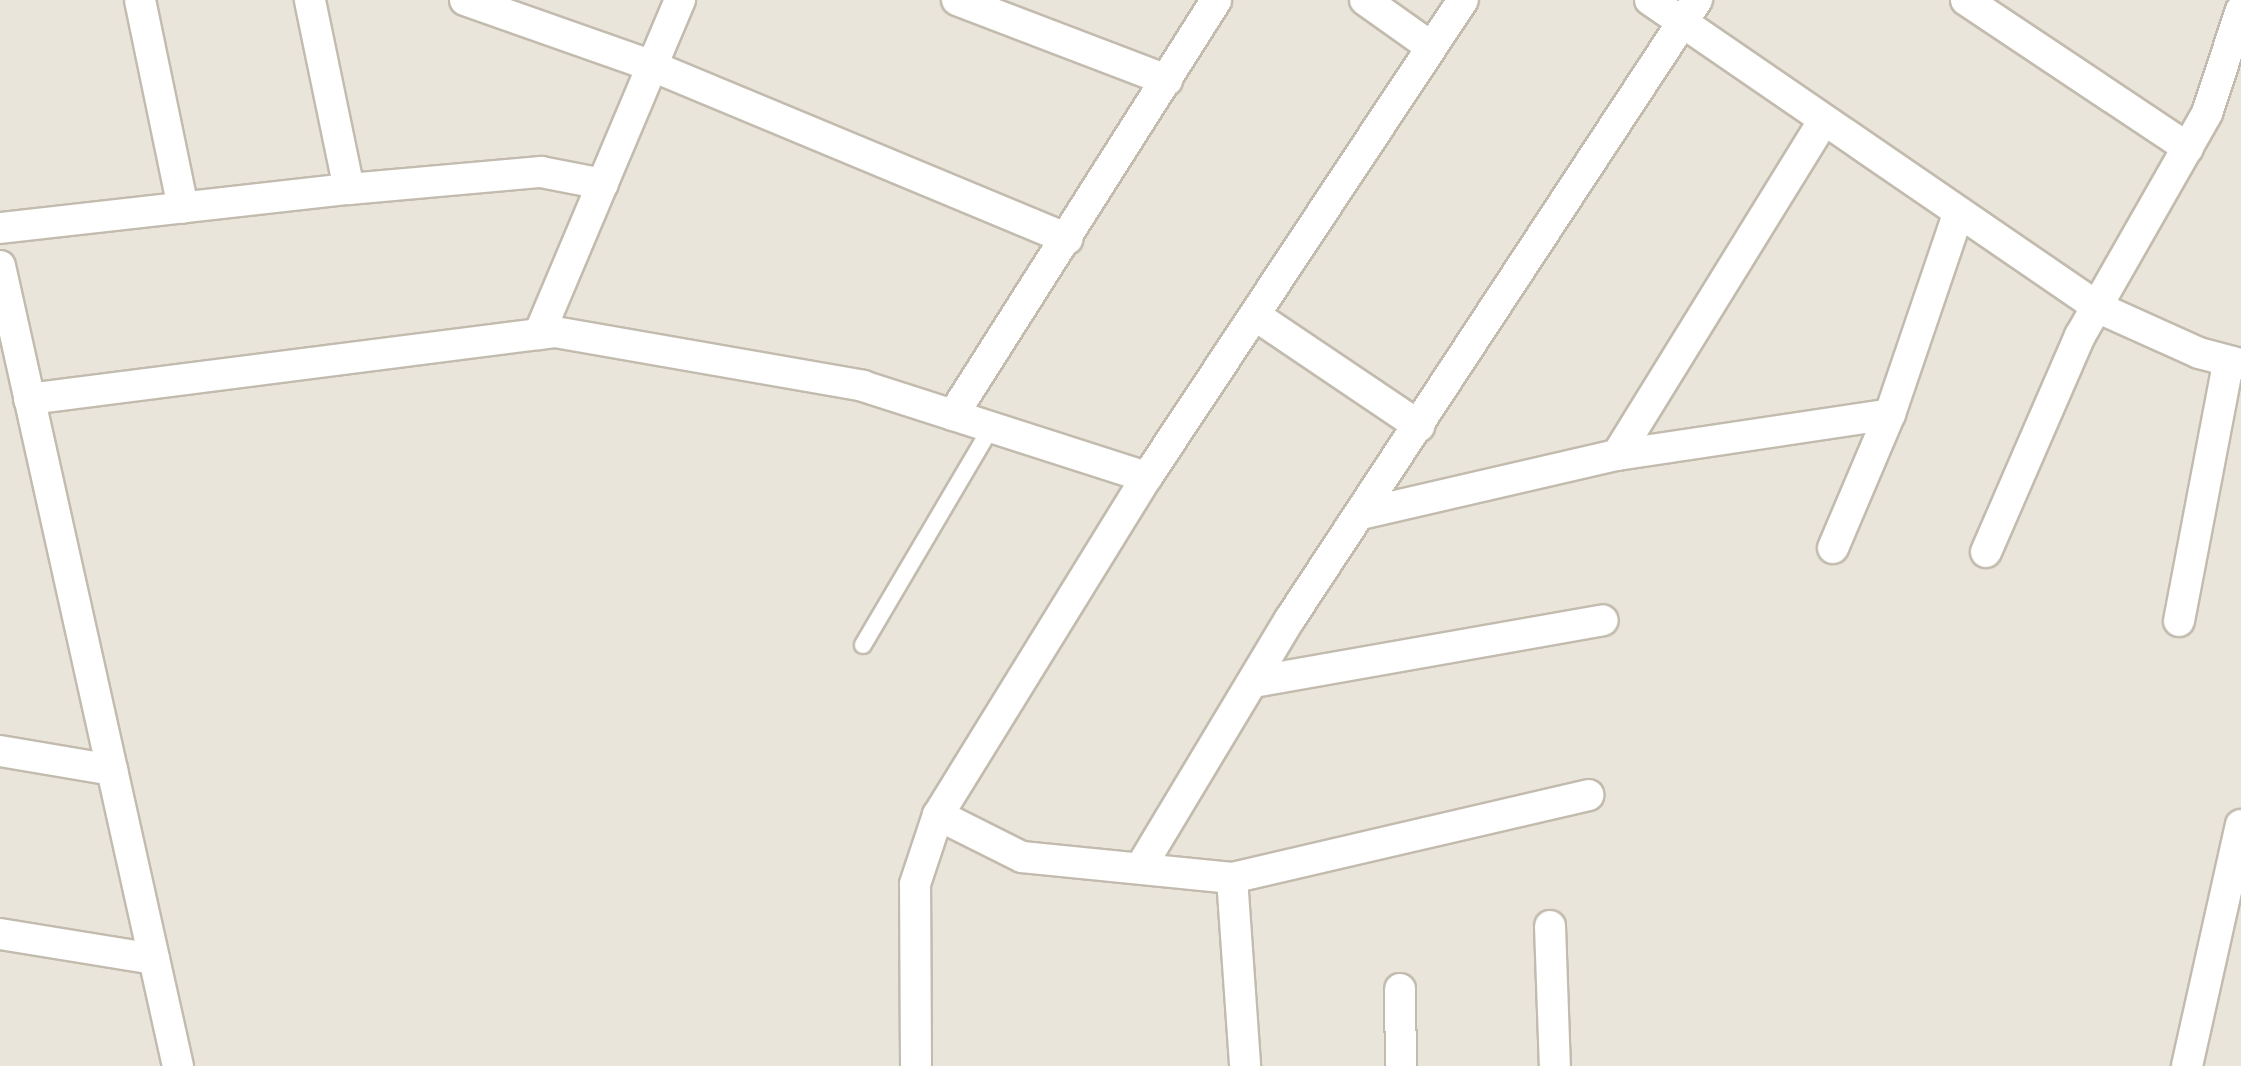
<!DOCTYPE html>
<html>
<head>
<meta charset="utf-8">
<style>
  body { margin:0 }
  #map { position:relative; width:2241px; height:1066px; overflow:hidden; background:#f6f3ec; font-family:"DM Sans",sans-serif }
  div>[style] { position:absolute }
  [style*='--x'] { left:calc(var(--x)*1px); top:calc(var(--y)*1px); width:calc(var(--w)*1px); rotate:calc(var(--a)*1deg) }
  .residential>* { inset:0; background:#eae5da }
  .roads { filter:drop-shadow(2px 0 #c2bbae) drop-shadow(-2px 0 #c2bbae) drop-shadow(0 2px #c2bbae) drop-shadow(0 -2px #c2bbae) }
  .lane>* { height:16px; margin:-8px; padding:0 8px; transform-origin:8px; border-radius:8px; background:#fff }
  .street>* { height:30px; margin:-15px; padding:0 15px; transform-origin:15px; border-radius:15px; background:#fff }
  span { translate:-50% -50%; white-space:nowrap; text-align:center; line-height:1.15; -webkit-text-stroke:7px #fff; paint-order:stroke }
</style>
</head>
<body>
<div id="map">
  <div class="residential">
    <div style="clip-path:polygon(0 0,2241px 0,2241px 1066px,0 1066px)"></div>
  </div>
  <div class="roads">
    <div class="lane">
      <div style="--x:863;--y:645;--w:252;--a:-59.5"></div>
    </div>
    <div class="street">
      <div style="--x:140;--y:0;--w:212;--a:78.3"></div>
      <div style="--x:465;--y:0;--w:198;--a:19.4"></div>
      <div style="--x:652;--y:66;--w:72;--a:-67"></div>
      <div style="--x:957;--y:0;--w:225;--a:20.9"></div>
      <div style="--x:1365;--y:0;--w:80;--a:35.3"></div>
      <div style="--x:1650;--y:0;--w:544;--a:34.45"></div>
      <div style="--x:2099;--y:308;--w:110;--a:24.2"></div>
      <div style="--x:2199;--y:353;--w:43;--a:14.7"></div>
      <div style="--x:1966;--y:0;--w:267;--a:33.7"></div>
      <div style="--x:349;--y:189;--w:193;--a:-5.1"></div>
      <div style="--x:541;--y:172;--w:63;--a:11"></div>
      <div style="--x:0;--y:228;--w:351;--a:-6.4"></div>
      <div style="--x:349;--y:189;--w:193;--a:-101.7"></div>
      <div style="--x:0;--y:266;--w:820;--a:77.46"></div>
      <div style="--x:1256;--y:316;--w:197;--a:34"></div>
      <div style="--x:539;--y:334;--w:291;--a:-67.1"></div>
      <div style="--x:652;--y:66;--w:450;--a:22.6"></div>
      <div style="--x:29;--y:399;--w:530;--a:-7.26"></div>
      <div style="--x:555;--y:332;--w:313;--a:9.9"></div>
      <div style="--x:863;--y:386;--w:298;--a:17.8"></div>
      <div style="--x:953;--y:415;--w:491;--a:-57.6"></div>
      <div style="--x:1617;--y:455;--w:390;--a:-58.3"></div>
      <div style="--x:1361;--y:514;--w:263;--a:-13"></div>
      <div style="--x:1617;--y:455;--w:276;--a:-8.5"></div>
      <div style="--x:1833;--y:548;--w:146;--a:-67"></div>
      <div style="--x:1890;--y:414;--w:211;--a:-71.2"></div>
      <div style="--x:1986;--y:552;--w:236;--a:-66.5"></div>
      <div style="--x:2080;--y:336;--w:257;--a:-60.3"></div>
      <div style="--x:2207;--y:113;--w:108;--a:-71.7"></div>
      <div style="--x:2179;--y:621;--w:263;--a:-79.2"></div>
      <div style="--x:1253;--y:682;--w:355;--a:-10"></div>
      <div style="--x:0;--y:751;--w:114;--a:9.6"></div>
      <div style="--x:938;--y:815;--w:94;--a:26.6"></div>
      <div style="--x:1022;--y:857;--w:211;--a:5.7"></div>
      <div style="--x:1232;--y:878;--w:366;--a:-13.1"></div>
      <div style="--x:1142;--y:865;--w:287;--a:-59"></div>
      <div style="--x:1290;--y:619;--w:741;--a:-56.67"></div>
      <div style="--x:1232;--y:878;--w:188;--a:86"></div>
      <div style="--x:1550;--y:926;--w:140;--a:88"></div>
      <div style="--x:0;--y:934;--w:156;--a:9.2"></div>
      <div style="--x:1400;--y:989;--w:77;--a:89.3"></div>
      <div style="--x:916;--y:1066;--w:182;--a:-90.3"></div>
      <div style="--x:915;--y:884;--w:73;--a:-71.6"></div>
      <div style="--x:938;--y:815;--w:397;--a:-58.3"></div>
      <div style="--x:1147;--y:477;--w:572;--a:-56.48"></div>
      <div style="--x:2187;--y:1066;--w:247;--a:-77.4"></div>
    </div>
  </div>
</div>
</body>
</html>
